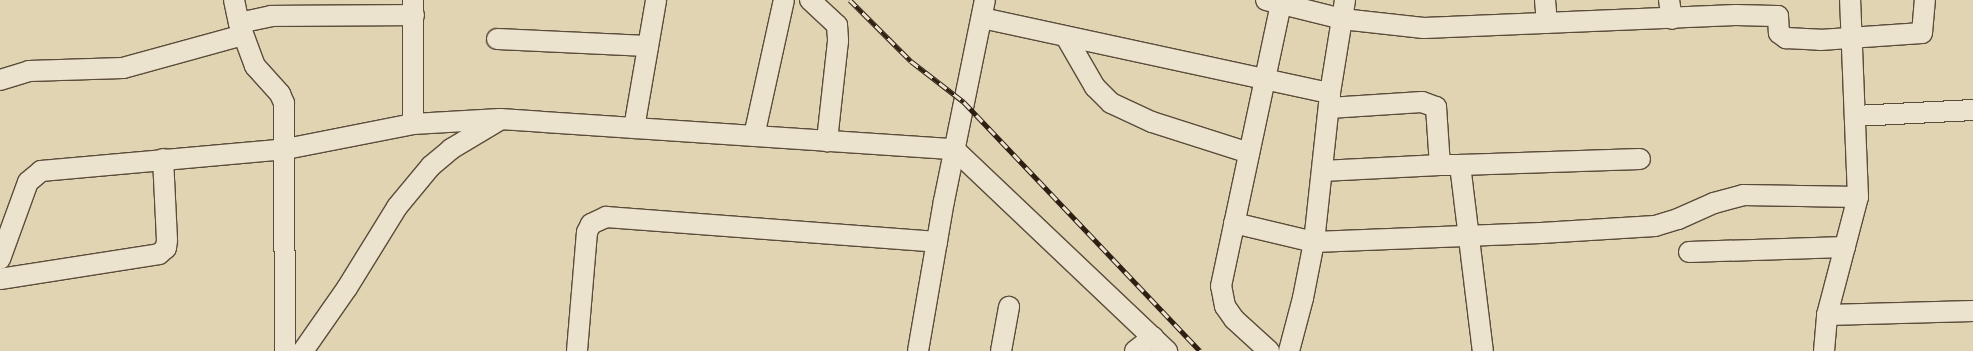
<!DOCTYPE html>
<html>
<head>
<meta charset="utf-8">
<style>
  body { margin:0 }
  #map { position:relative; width:1973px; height:351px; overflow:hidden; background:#e1d4b3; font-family:"IM FELL French Canon",serif }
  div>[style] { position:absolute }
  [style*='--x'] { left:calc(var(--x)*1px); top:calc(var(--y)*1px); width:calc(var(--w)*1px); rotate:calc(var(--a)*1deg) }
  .roads { filter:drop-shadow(1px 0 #5a4c3a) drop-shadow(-1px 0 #5a4c3a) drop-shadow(0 1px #5a4c3a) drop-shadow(0 -1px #5a4c3a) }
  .minor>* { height:20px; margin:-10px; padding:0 10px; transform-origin:10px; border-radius:10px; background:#ece3ce }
  .rail>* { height:4.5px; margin-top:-2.25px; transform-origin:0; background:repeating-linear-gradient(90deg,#ece3ce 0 9px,#2d1f12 0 18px); box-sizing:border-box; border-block:1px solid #2d1f12 }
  span { translate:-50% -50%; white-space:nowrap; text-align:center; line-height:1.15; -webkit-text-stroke:4px #ece3ce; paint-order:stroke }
</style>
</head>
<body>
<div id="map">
  <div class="roads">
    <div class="minor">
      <div style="--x:234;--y:0;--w:24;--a:78"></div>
      <div style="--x:239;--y:23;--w:46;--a:69.6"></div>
      <div style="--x:255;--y:66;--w:38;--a:48"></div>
      <div style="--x:280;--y:94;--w:10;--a:66"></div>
      <div style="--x:284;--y:103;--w:248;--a:89.8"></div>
      <div style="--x:413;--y:0;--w:124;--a:90"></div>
      <div style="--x:810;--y:0;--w:37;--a:43"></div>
      <div style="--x:837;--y:25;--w:16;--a:86"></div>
      <div style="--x:838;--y:41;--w:101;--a:96.3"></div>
      <div style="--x:1266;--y:0;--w:78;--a:14"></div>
      <div style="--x:1342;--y:19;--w:82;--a:6.3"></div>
      <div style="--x:1424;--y:28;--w:312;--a:-2.4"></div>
      <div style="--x:1736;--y:15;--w:42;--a:1.4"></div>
      <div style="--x:1778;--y:16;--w:17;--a:87"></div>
      <div style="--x:1779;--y:33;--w:9;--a:36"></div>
      <div style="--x:1786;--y:38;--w:34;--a:3"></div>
      <div style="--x:1820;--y:40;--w:102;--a:-3.9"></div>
      <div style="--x:1922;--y:33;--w:33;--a:-85"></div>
      <div style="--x:1545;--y:0;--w:23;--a:85"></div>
      <div style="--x:1669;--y:0;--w:19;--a:81"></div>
      <div style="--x:982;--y:18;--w:356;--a:12.2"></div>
      <div style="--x:1330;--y:93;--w:94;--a:-80.8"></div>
      <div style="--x:239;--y:23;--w:33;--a:-12"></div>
      <div style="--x:271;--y:16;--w:143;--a:-0.4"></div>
      <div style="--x:1066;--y:37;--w:58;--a:59.9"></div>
      <div style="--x:1095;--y:87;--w:23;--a:45"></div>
      <div style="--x:1111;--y:103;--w:45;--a:24.9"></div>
      <div style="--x:1152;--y:122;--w:102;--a:17.7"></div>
      <div style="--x:497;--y:39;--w:151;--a:2.7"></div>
      <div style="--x:0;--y:80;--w:30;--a:-17"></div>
      <div style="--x:29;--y:71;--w:94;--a:-1.8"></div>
      <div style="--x:123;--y:68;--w:124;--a:-15.4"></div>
      <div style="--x:1329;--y:108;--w:93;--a:-3.7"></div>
      <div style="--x:1422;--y:102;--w:15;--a:20"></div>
      <div style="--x:1436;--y:107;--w:58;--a:86.1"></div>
      <div style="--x:1440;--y:165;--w:20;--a:0"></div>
      <div style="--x:1460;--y:165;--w:187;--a:83"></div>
      <div style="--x:1855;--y:116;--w:118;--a:-2.9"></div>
      <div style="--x:634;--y:128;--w:130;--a:-80.2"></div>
      <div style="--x:754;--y:136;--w:139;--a:-77.6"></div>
      <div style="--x:1460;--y:165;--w:180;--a:-1.9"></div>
      <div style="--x:1322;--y:171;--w:118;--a:-2.9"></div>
      <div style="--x:1234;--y:223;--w:82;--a:13.4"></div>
      <div style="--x:1314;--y:242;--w:227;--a:-2.3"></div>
      <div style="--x:1541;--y:233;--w:114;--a:-3.5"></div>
      <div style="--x:1655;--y:226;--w:24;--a:-17"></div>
      <div style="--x:1678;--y:219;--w:39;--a:-24"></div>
      <div style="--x:1714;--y:203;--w:30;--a:-15"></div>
      <div style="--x:1743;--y:195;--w:115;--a:1"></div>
      <div style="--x:1689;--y:252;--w:156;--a:-1.8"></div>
      <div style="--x:0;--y:259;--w:82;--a:-70"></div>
      <div style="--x:28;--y:182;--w:17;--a:-40"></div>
      <div style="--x:41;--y:171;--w:246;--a:-5.1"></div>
      <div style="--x:286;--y:149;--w:129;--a:-11.1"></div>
      <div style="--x:413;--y:124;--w:87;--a:-3.3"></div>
      <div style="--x:500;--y:119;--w:455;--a:3.8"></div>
      <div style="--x:954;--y:149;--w:294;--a:43.5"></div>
      <div style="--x:0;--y:279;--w:161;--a:-8.9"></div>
      <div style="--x:159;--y:254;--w:9;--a:-41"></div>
      <div style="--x:166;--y:248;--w:8;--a:-83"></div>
      <div style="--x:167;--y:240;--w:81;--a:-92.8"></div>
      <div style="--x:1827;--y:315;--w:146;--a:-1.6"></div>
      <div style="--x:303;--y:351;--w:77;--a:-55.1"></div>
      <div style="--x:347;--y:288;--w:95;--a:-58.3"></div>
      <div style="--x:397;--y:207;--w:53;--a:-50.3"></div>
      <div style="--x:431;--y:166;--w:26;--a:-40"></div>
      <div style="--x:451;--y:149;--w:55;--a:-30.8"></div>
      <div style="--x:577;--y:351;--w:119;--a:-85.2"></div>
      <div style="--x:587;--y:232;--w:9;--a:-63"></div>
      <div style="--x:591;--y:224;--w:17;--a:-25"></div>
      <div style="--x:606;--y:217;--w:332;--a:4.3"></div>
      <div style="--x:918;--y:351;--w:152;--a:-80.2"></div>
      <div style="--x:944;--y:201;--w:205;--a:-78.5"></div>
      <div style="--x:1001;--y:351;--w:45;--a:-79.7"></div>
      <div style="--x:1135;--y:351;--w:23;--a:-38"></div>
      <div style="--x:1269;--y:351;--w:47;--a:-137.6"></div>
      <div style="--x:1234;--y:319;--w:16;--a:-125"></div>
      <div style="--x:1225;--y:306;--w:20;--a:-101"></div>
      <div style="--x:1221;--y:286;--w:292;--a:-78"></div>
      <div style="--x:1289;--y:351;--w:55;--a:-75.2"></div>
      <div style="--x:1303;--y:298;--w:57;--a:-78.9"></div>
      <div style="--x:1314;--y:242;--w:148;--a:-83.8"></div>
      <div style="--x:1824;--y:351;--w:36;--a:-85"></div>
      <div style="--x:1827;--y:315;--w:122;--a:-75.3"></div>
      <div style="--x:1858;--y:197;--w:197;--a:-92.3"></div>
    </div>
  </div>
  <div class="rail">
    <div style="--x:850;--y:0;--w:86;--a:45"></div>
    <div style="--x:911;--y:61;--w:67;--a:37.7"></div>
    <div style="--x:964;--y:102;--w:343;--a:46.5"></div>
  </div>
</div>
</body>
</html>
